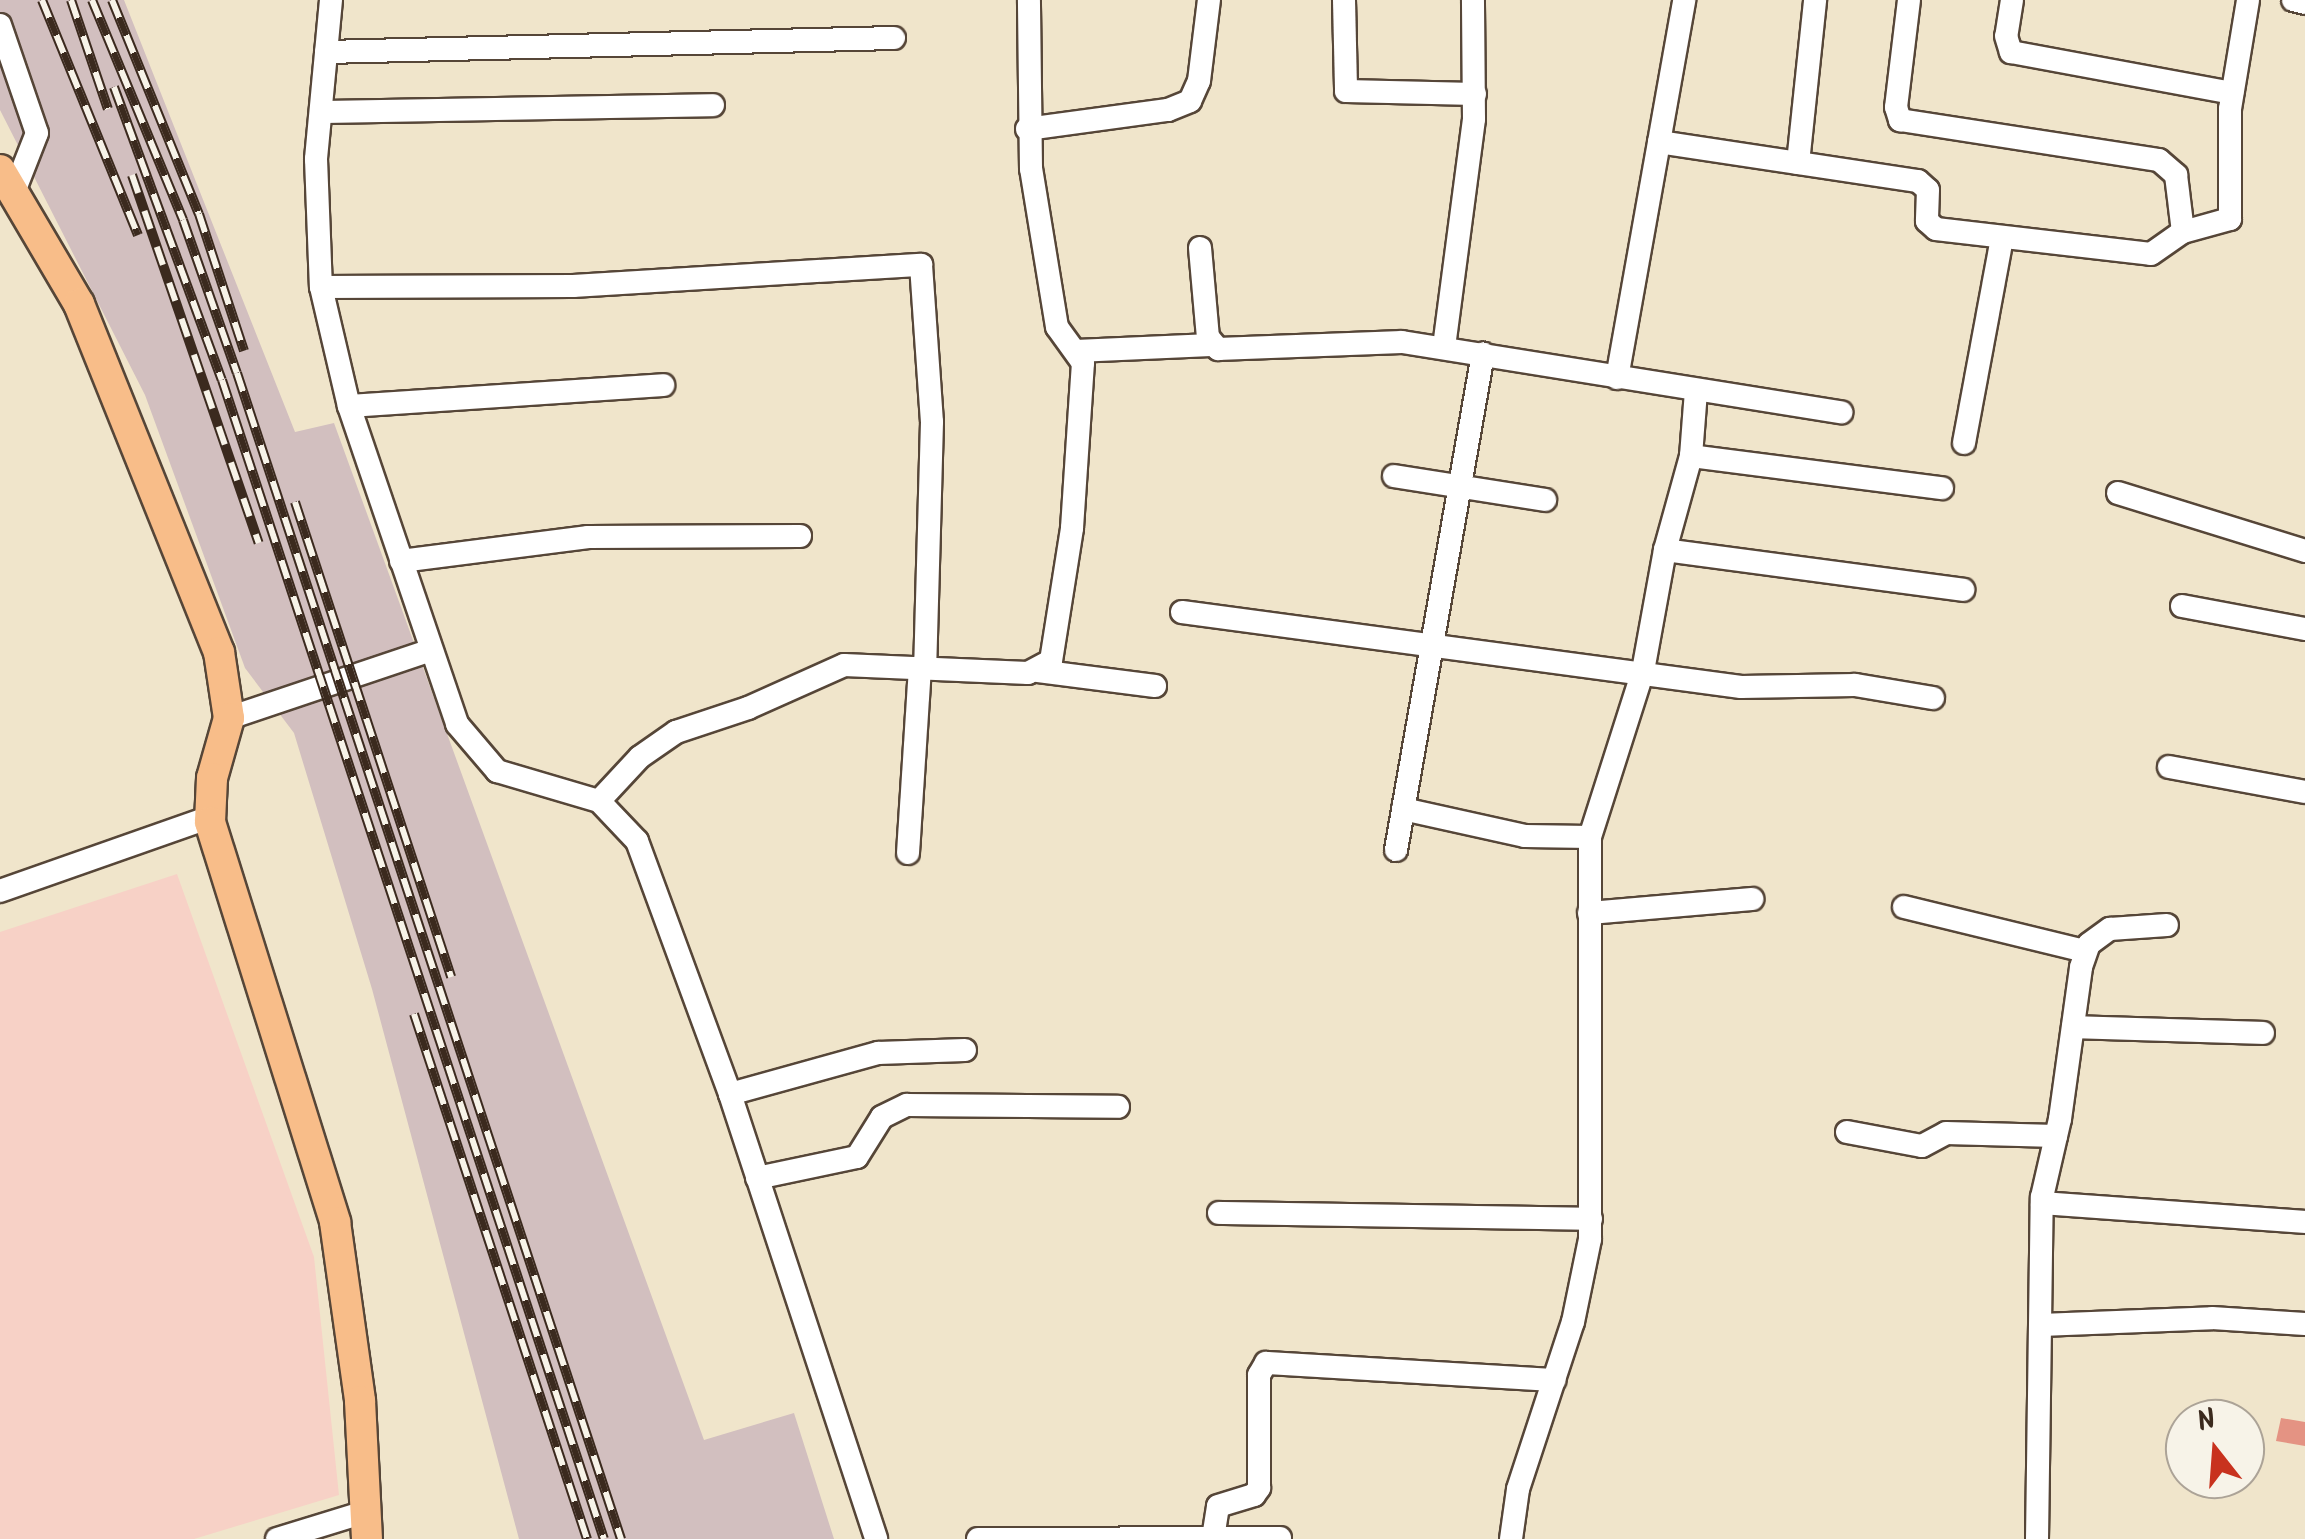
<!DOCTYPE html>
<html>
<head>
<meta charset="utf-8">
<style>
  body { margin:0 }
  #map { position:relative; width:2305px; height:1539px; overflow:hidden; background:#f0e5cb; font-family:Kalam,sans-serif }
  div>[style] { position:absolute }
  [style*='--x'] { left:calc(var(--x)*1px); top:calc(var(--y)*1px); width:calc(var(--w)*1px); rotate:calc(var(--a)*1deg) }
  .built>* { inset:0; background:#f7d1c6 }
  .industrial>* { inset:0; background:#d2bfbf }
  .building>* { inset:0; background:#e49383 }
  .roads { filter:drop-shadow(2px 0 #564638) drop-shadow(-2px 0 #564638) drop-shadow(0 2px #564638) drop-shadow(0 -2px #564638) }
  .minor>* { height:22px; margin:-11px; padding:0 11px; transform-origin:11px; border-radius:11px; background:#fff }
  .major>* { height:30px; margin:-15px; padding:0 15px; transform-origin:15px; border-radius:15px; background:#f8bd89 }
  .rail>* { height:10px; margin-top:-5px; transform-origin:0; background:repeating-linear-gradient(90deg,#f7f3e8 0 19px,#3b2a1e 0 38px); box-sizing:border-box; border-block:2px solid #3b2a1e }
  span { translate:-50% -50%; white-space:nowrap; text-align:center; line-height:1.15; -webkit-text-stroke:10px #f7f3e8; paint-order:stroke }
  .north { position:absolute; left:2165px; top:1399px; width:100px; height:100px; box-sizing:border-box; background:#f7f3e8; border:2px solid #aca397; border-radius:50%; rotate:343deg; font-size:28px; font-weight:700; line-height:40px; text-align:center; color:#3b2a1e }
  .north::after { content:''; display:block; margin:auto; width:35px; height:45px; background:#c8321e; clip-path:polygon(50% 0,100% 100%,50% 72%,0 100%) }
</style>
</head>
<body>
<div id="map">
  <div class="built">
    <div style="clip-path:polygon(177px 874px,314px 1257px,339px 1495px,194px 1539px,0 1539px,0 932px)"></div>
  </div>
  <div class="industrial">
    <div style="clip-path:polygon(0 0,124px 0,295px 432px,334px 423px,704px 1440px,794px 1413px,834px 1539px,519px 1539px,372px 989px,294px 733px,245px 668px,145px 395px,0 110px)"></div>
  </div>
  <div class="building">
    <div style="clip-path:polygon(2281px 1418px,2305px 1422px,2305px 1446px,2276px 1441px)"></div>
  </div>
  <div class="roads">
    <div class="minor">
      <div style="--x:331;--y:0;--w:160;--a:95.4"></div>
      <div style="--x:316;--y:159;--w:128;--a:87.8"></div>
      <div style="--x:321;--y:287;--w:122;--a:76.8"></div>
      <div style="--x:349;--y:406;--w:336;--a:71.2"></div>
      <div style="--x:457;--y:724;--w:62;--a:49.6"></div>
      <div style="--x:497;--y:771;--w:106;--a:16.4"></div>
      <div style="--x:599;--y:801;--w:55;--a:46.5"></div>
      <div style="--x:637;--y:841;--w:270;--a:69.8"></div>
      <div style="--x:730;--y:1094;--w:468;--a:71.8"></div>
      <div style="--x:1344;--y:0;--w:91;--a:88.7"></div>
      <div style="--x:1346;--y:91;--w:129;--a:1.3"></div>
      <div style="--x:1909;--y:0;--w:108;--a:96.9"></div>
      <div style="--x:1896;--y:107;--w:14;--a:73"></div>
      <div style="--x:1900;--y:120;--w:262;--a:8.8"></div>
      <div style="--x:2159;--y:160;--w:23;--a:41"></div>
      <div style="--x:2176;--y:175;--w:57;--a:83"></div>
      <div style="--x:2012;--y:0;--w:36;--a:99"></div>
      <div style="--x:2006;--y:36;--w:17;--a:73"></div>
      <div style="--x:2011;--y:52;--w:225;--a:10.5"></div>
      <div style="--x:2293;--y:0;--w:12;--a:14"></div>
      <div style="--x:0;--y:25;--w:114;--a:71.1"></div>
      <div style="--x:37;--y:133;--w:60;--a:111.4"></div>
      <div style="--x:326;--y:52;--w:568;--a:-1.41"></div>
      <div style="--x:321;--y:112;--w:392;--a:-1"></div>
      <div style="--x:1027;--y:129;--w:142;--a:-7.7"></div>
      <div style="--x:1168;--y:110;--w:24;--a:-22"></div>
      <div style="--x:1190;--y:101;--w:22;--a:-66"></div>
      <div style="--x:1199;--y:81;--w:82;--a:-83"></div>
      <div style="--x:1659;--y:142;--w:262;--a:8.6"></div>
      <div style="--x:1918;--y:181;--w:13;--a:42"></div>
      <div style="--x:1928;--y:190;--w:31;--a:92"></div>
      <div style="--x:1927;--y:221;--w:12;--a:42"></div>
      <div style="--x:1936;--y:229;--w:216;--a:6.6"></div>
      <div style="--x:2151;--y:254;--w:39;--a:-35"></div>
      <div style="--x:2183;--y:232;--w:49;--a:-15.5"></div>
      <div style="--x:2230;--y:219;--w:110;--a:-90"></div>
      <div style="--x:2230;--y:109;--w:110;--a:-80.6"></div>
      <div style="--x:1798;--y:163;--w:164;--a:-84"></div>
      <div style="--x:1200;--y:248;--w:89;--a:84.9"></div>
      <div style="--x:1208;--y:337;--w:16;--a:50"></div>
      <div style="--x:1218;--y:349;--w:184;--a:-2.2"></div>
      <div style="--x:1402;--y:342;--w:445;--a:9.1"></div>
      <div style="--x:321;--y:287;--w:252;--a:-0.2"></div>
      <div style="--x:573;--y:286;--w:349;--a:-3.5"></div>
      <div style="--x:921;--y:265;--w:157;--a:86"></div>
      <div style="--x:932;--y:422;--w:245;--a:91.6"></div>
      <div style="--x:1444;--y:347;--w:230;--a:-82.5"></div>
      <div style="--x:1474;--y:119;--w:119;--a:-90.5"></div>
      <div style="--x:1076;--y:351;--w:135;--a:-2.5"></div>
      <div style="--x:1617;--y:378;--w:384;--a:-79.9"></div>
      <div style="--x:349;--y:406;--w:315;--a:-3.8"></div>
      <div style="--x:1964;--y:443;--w:209;--a:-79.5"></div>
      <div style="--x:1691;--y:456;--w:253;--a:7.3"></div>
      <div style="--x:1394;--y:476;--w:153;--a:9"></div>
      <div style="--x:2118;--y:493;--w:196;--a:17.2"></div>
      <div style="--x:1665;--y:550;--w:301;--a:7.6"></div>
      <div style="--x:401;--y:561;--w:189;--a:-7.3"></div>
      <div style="--x:588;--y:537;--w:212;--a:-0.3"></div>
      <div style="--x:2182;--y:606;--w:125;--a:10.6"></div>
      <div style="--x:1182;--y:612;--w:564;--a:7.64"></div>
      <div style="--x:1741;--y:687;--w:114;--a:-1"></div>
      <div style="--x:1855;--y:685;--w:79;--a:9.5"></div>
      <div style="--x:1038;--y:671;--w:118;--a:7.3"></div>
      <div style="--x:229;--y:718;--w:213;--a:-18.6"></div>
      <div style="--x:2169;--y:767;--w:138;--a:10.4"></div>
      <div style="--x:599;--y:801;--w:60;--a:-47"></div>
      <div style="--x:640;--y:757;--w:44;--a:-34.8"></div>
      <div style="--x:676;--y:732;--w:76;--a:-18.4"></div>
      <div style="--x:748;--y:708;--w:105;--a:-24.1"></div>
      <div style="--x:844;--y:665;--w:184;--a:2.5"></div>
      <div style="--x:1028;--y:673;--w:26;--a:-28"></div>
      <div style="--x:1051;--y:661;--w:135;--a:-81"></div>
      <div style="--x:1072;--y:528;--w:165;--a:-86.2"></div>
      <div style="--x:1083;--y:363;--w:44;--a:-125.8"></div>
      <div style="--x:1057;--y:327;--w:160;--a:-99.3"></div>
      <div style="--x:1031;--y:169;--w:169;--a:-90.7"></div>
      <div style="--x:1403;--y:809;--w:125;--a:12.5"></div>
      <div style="--x:1525;--y:836;--w:65;--a:0.9"></div>
      <div style="--x:1396;--y:850;--w:504;--a:-80.05"></div>
      <div style="--x:908;--y:853;--w:187;--a:-86.3"></div>
      <div style="--x:0;--y:891;--w:223;--a:-19.4"></div>
      <div style="--x:1904;--y:907;--w:186;--a:13.7"></div>
      <div style="--x:1589;--y:913;--w:164;--a:-4.9"></div>
      <div style="--x:2073;--y:1027;--w:190;--a:1.8"></div>
      <div style="--x:730;--y:1094;--w:154;--a:-15.5"></div>
      <div style="--x:878;--y:1053;--w:87;--a:-2"></div>
      <div style="--x:1847;--y:1132;--w:76;--a:10.6"></div>
      <div style="--x:1922;--y:1146;--w:27;--a:-28"></div>
      <div style="--x:1946;--y:1133;--w:110;--a:1.6"></div>
      <div style="--x:757;--y:1178;--w:102;--a:-11.9"></div>
      <div style="--x:857;--y:1157;--w:47;--a:-58"></div>
      <div style="--x:882;--y:1117;--w:28;--a:-26"></div>
      <div style="--x:907;--y:1105;--w:211;--a:0.5"></div>
      <div style="--x:2042;--y:1203;--w:264;--a:4.1"></div>
      <div style="--x:1219;--y:1213;--w:372;--a:0.9"></div>
      <div style="--x:2041;--y:1325;--w:171;--a:-2.3"></div>
      <div style="--x:2212;--y:1318;--w:93;--a:3.7"></div>
      <div style="--x:1213;--y:1538;--w:32;--a:-81"></div>
      <div style="--x:1218;--y:1506;--w:38;--a:-17"></div>
      <div style="--x:1254;--y:1495;--w:9;--a:-54"></div>
      <div style="--x:1259;--y:1488;--w:113;--a:-90"></div>
      <div style="--x:1259;--y:1375;--w:14;--a:-60"></div>
      <div style="--x:1266;--y:1363;--w:289;--a:3.4"></div>
      <div style="--x:277;--y:1539;--w:92;--a:-17.1"></div>
      <div style="--x:978;--y:1539;--w:302;--a:-0.2"></div>
      <div style="--x:1511;--y:1539;--w:50;--a:-82"></div>
      <div style="--x:1518;--y:1489;--w:176;--a:-71.8"></div>
      <div style="--x:1573;--y:1322;--w:85;--a:-78.4"></div>
      <div style="--x:1590;--y:1239;--w:402;--a:-90"></div>
      <div style="--x:1590;--y:837;--w:174;--a:-72.3"></div>
      <div style="--x:1643;--y:671;--w:123;--a:-79.7"></div>
      <div style="--x:1665;--y:550;--w:98;--a:-74.5"></div>
      <div style="--x:1691;--y:456;--w:65;--a:-85.6"></div>
      <div style="--x:2037;--y:1539;--w:342;--a:-89.2"></div>
      <div style="--x:2042;--y:1197;--w:80;--a:-77"></div>
      <div style="--x:2060;--y:1119;--w:153;--a:-82.1"></div>
      <div style="--x:2081;--y:967;--w:24;--a:-71"></div>
      <div style="--x:2089;--y:944;--w:26;--a:-36"></div>
      <div style="--x:2110;--y:929;--w:57;--a:-4"></div>
    </div>
    <div class="major">
      <div style="--x:0;--y:170;--w:156;--a:59.5"></div>
      <div style="--x:79;--y:304;--w:375;--a:68.1"></div>
      <div style="--x:219;--y:652;--w:67;--a:81.4"></div>
      <div style="--x:229;--y:718;--w:62;--a:105.8"></div>
      <div style="--x:212;--y:778;--w:44;--a:92.6"></div>
      <div style="--x:210;--y:822;--w:419;--a:72.6"></div>
      <div style="--x:335;--y:1222;--w:181;--a:82"></div>
      <div style="--x:360;--y:1401;--w:138;--a:87.1"></div>
    </div>
  </div>
  <div class="rail">
    <div style="--x:42;--y:0;--w:254;--a:67.8"></div>
    <div style="--x:71;--y:0;--w:115;--a:71.3"></div>
    <div style="--x:92;--y:0;--w:238;--a:67.5"></div>
    <div style="--x:183;--y:220;--w:162;--a:70.6"></div>
    <div style="--x:237;--y:373;--w:1228;--a:71.77"></div>
    <div style="--x:112;--y:0;--w:231;--a:67.9"></div>
    <div style="--x:199;--y:214;--w:144;--a:71.8"></div>
    <div style="--x:114;--y:87;--w:312;--a:69.8"></div>
    <div style="--x:222;--y:380;--w:1220;--a:71.76"></div>
    <div style="--x:132;--y:175;--w:389;--a:71"></div>
    <div style="--x:295;--y:502;--w:500;--a:71.8"></div>
    <div style="--x:414;--y:1014;--w:553;--a:71.76"></div>
  </div>
  <div class="north">N</div>
</div>
</body>
</html>
